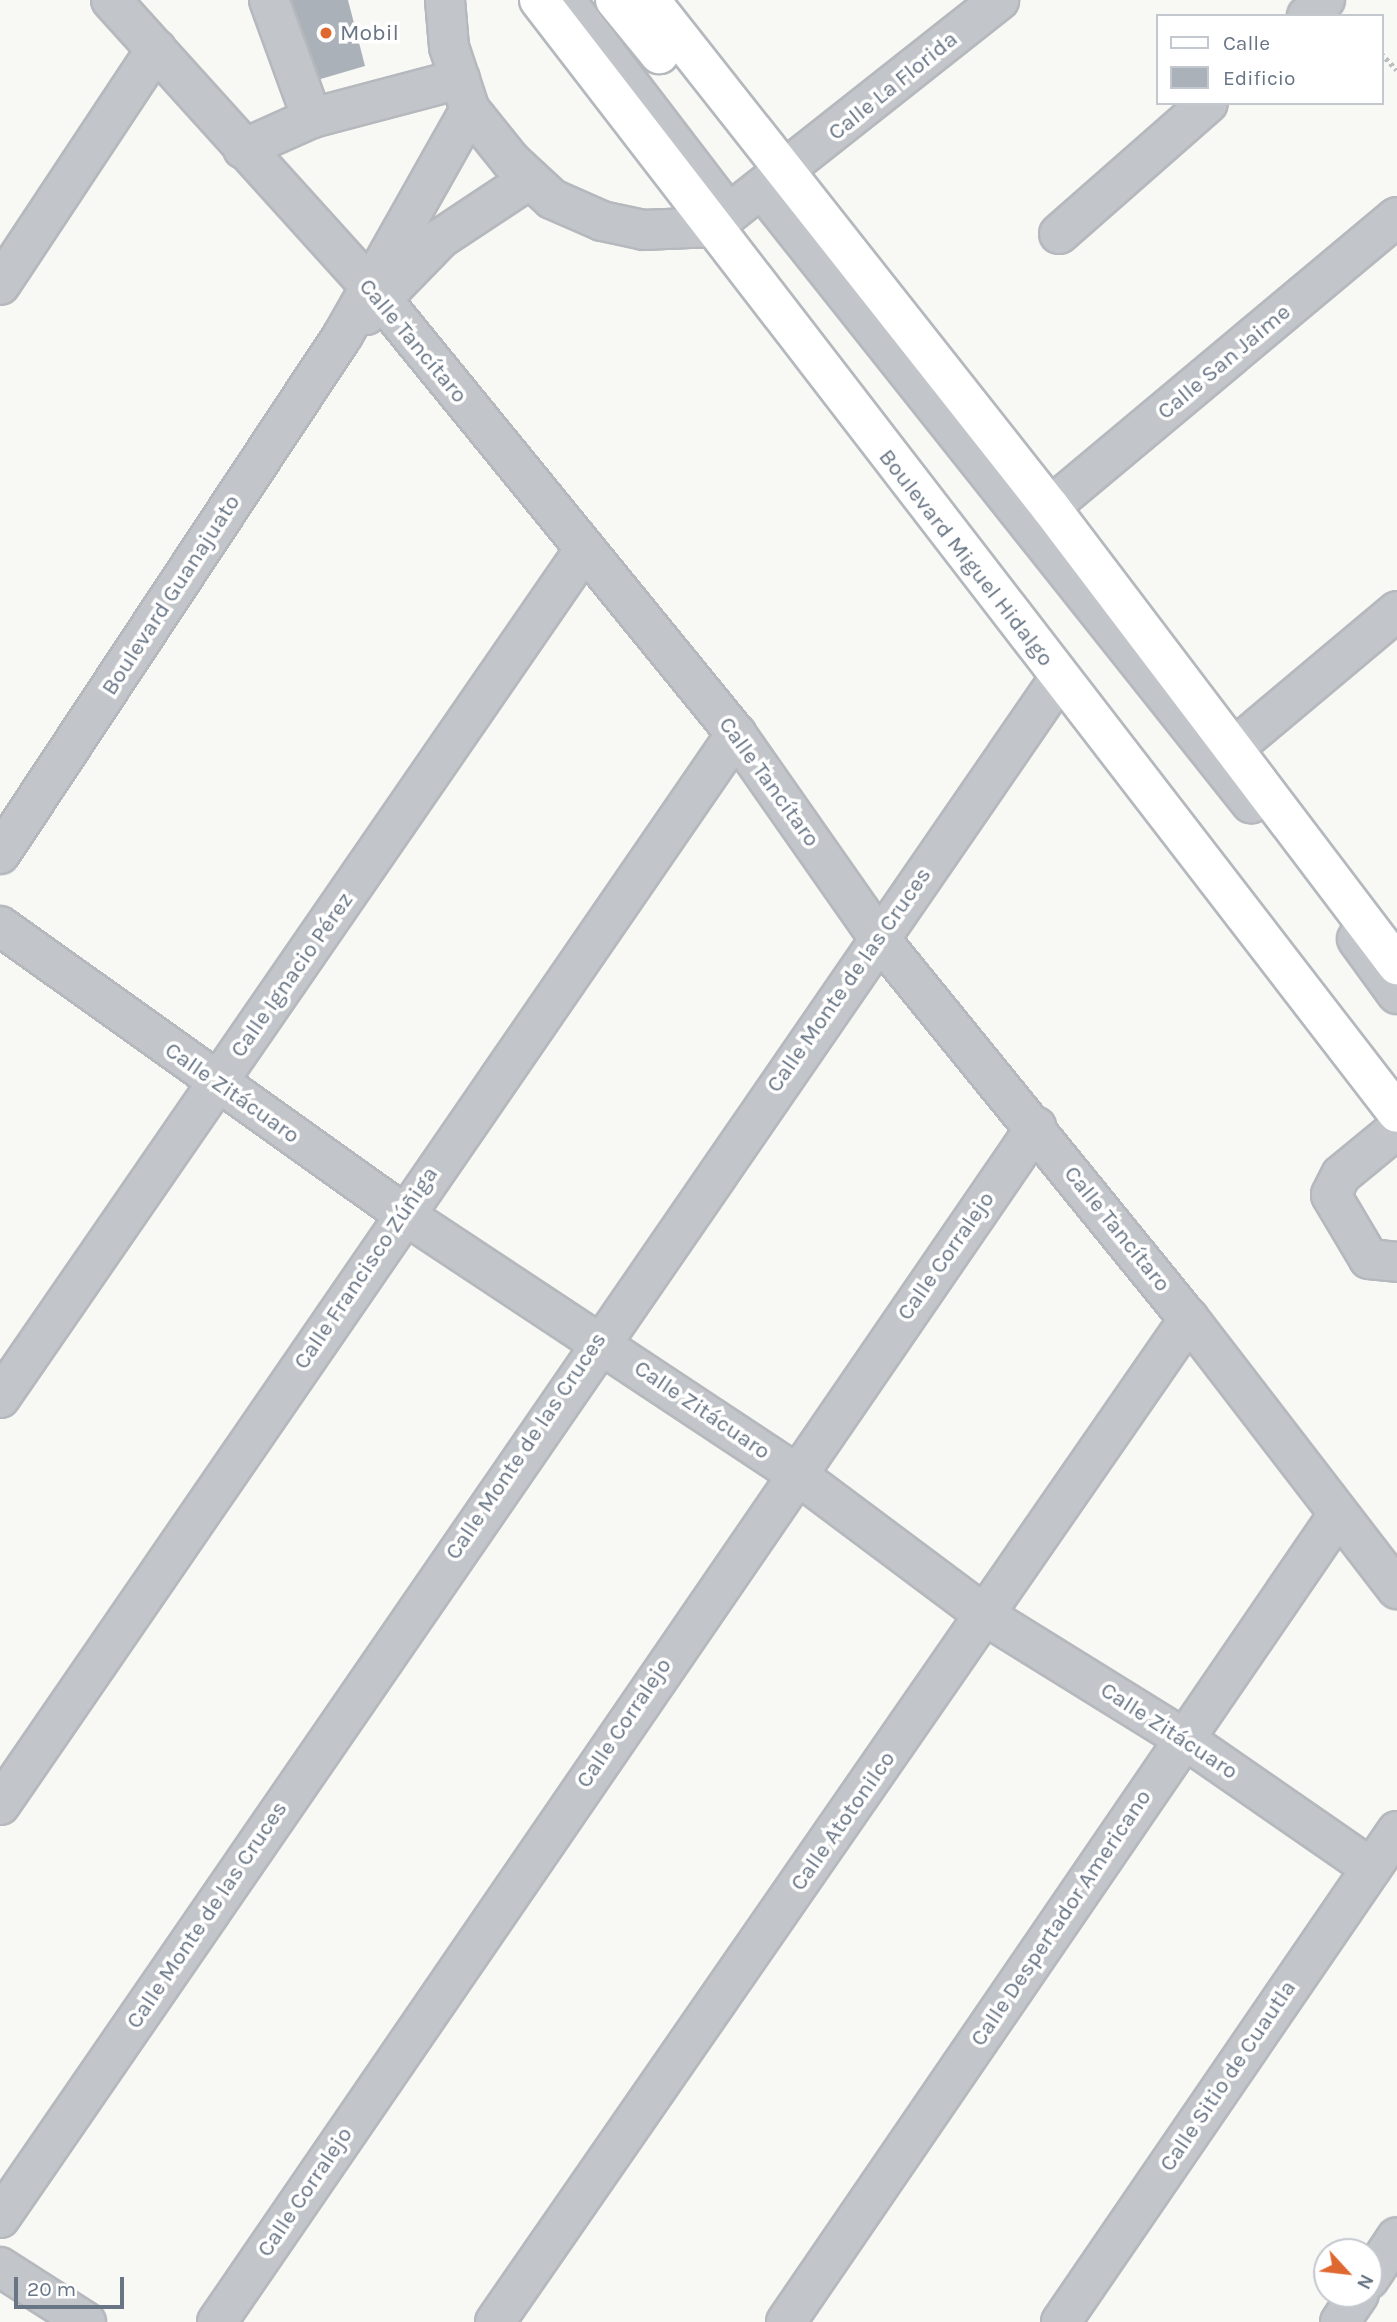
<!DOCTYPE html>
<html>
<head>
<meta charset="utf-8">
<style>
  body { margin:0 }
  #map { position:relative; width:1397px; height:2322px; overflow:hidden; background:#f8f8f5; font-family:Karla,sans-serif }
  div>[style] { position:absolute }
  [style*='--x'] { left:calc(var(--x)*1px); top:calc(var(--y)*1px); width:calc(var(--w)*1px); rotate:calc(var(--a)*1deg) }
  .building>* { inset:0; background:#aab1b8 }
  .path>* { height:4.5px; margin-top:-2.25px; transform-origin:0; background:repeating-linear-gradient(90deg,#bcbec1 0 3.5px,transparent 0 7px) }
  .roads { filter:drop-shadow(2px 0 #b5b9bd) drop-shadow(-2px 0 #b5b9bd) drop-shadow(0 2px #b5b9bd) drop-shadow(0 -2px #b5b9bd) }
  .minor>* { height:38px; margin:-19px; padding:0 19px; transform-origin:19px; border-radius:19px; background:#c2c5c9 }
  .major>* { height:38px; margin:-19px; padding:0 19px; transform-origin:19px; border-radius:19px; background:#fff }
  .dots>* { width:19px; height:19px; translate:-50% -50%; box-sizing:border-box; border:4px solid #fff; border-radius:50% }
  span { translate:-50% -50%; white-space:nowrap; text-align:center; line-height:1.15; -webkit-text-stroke:7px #fff; paint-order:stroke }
  .poi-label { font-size:23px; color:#687585 }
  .left { translate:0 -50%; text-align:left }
  .street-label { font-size:23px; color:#687585 }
  .legend { position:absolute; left:1156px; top:14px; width:228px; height:91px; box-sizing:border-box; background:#fff; border:2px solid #c3c8ce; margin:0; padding:9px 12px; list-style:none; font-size:21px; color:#687585 }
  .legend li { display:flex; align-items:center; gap:14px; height:35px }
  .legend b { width:35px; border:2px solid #c3c8ce }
  .north { position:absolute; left:1313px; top:2238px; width:70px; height:70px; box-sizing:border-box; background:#fff; border:2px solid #c3c8ce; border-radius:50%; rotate:117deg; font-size:19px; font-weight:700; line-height:28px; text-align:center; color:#687585 }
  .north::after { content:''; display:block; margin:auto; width:24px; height:32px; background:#de6830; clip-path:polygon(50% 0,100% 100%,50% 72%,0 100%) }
  .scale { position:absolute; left:14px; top:2277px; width:110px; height:32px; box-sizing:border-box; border:4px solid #687585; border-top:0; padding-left:9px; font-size:21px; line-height:24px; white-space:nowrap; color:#687585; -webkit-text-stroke:5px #fff; paint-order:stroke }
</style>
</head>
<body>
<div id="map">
  <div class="building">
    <div style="clip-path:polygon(287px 0,348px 0,365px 66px,307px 83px)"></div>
  </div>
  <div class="path">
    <div style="--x:1381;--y:53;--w:23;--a:47"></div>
  </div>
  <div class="roads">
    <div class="minor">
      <div style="--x:111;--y:0;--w:406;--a:47.9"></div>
      <div style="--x:383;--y:301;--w:559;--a:50.81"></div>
      <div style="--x:736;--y:734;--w:249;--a:55"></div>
      <div style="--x:879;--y:938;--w:491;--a:50.9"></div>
      <div style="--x:1189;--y:1319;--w:341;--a:52.4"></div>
      <div style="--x:269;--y:0;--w:126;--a:70"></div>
      <div style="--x:445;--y:0;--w:47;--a:85.1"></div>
      <div style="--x:449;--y:47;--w:66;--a:71.6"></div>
      <div style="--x:470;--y:110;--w:65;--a:51.2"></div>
      <div style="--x:511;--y:161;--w:56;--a:42.8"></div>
      <div style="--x:552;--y:199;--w:55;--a:23.7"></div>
      <div style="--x:602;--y:221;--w:43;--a:12.1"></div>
      <div style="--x:644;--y:230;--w:68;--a:-2.5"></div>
      <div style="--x:712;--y:227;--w:366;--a:-38.3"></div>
      <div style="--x:565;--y:0;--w:260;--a:52.6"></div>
      <div style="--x:1307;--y:16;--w:24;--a:-42"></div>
      <div style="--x:243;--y:149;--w:76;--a:-24.2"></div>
      <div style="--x:312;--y:118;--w:153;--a:-14.8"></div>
      <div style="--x:763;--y:190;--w:784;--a:51.48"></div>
      <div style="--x:1059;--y:234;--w:198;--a:-41.3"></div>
      <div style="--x:0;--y:285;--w:283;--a:-56.5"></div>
      <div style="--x:366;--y:315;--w:107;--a:-45.8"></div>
      <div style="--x:441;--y:238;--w:107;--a:-33.5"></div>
      <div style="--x:1050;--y:507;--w:452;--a:-39.9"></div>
      <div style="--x:1234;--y:748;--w:213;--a:-40"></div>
      <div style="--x:0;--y:854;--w:622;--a:-56.54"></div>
      <div style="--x:343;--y:335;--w:258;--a:-60.6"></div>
      <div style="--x:0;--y:926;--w:494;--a:35.5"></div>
      <div style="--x:402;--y:1213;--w:471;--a:33.5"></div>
      <div style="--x:795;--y:1473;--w:239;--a:36.8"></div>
      <div style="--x:986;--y:1616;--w:232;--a:31.8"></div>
      <div style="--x:1183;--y:1738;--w:229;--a:34.7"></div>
      <div style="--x:1357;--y:939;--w:68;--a:54"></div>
      <div style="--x:1397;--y:1129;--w:72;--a:140.6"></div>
      <div style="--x:1341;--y:1175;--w:22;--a:117"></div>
      <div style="--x:1331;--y:1195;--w:74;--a:59.3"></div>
      <div style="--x:1369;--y:1259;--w:28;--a:6"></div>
      <div style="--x:0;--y:1398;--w:1027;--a:-55.43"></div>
      <div style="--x:0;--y:1805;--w:1300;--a:-55.5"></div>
      <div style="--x:0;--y:2218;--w:1868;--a:-55.47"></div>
      <div style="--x:0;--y:2267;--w:102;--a:32.6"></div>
      <div style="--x:1369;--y:2279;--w:50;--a:-56.3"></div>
      <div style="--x:217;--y:2322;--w:1449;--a:-55.57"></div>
      <div style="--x:495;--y:2322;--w:1220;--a:-55.32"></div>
      <div style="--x:786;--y:2322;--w:978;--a:-55.63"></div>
      <div style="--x:1061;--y:2322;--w:595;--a:-55.62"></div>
      <div style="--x:1340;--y:2322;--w:34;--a:-56"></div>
    </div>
    <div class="major">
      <div style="--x:539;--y:0;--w:1405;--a:52.37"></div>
      <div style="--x:615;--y:0;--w:70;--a:50.8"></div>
      <div style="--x:650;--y:0;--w:646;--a:51.73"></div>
      <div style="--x:1050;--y:507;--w:575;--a:52.85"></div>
    </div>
  </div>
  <div class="dots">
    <div style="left:326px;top:33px;background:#de6830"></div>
  </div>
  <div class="poi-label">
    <span class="left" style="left:340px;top:33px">Mobil</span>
  </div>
  <div class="street-label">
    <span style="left:893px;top:86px;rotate:-39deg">Calle La Florida</span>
    <span style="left:413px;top:341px;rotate:50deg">Calle Tancítaro</span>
    <span style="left:1224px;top:362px;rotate:-40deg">Calle San Jaime</span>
    <span style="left:966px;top:558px;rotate:52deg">Boulevard Miguel Hidalgo</span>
    <span style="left:171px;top:595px;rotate:-57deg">Boulevard Guanajuato</span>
    <span style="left:769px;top:782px;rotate:54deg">Calle Tancítaro</span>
    <span style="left:292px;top:975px;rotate:-55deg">Calle Ignacio Pérez</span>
    <span style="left:849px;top:980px;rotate:-55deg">Calle Monte de las Cruces</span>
    <span style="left:232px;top:1093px;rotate:35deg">Calle Zitácuaro</span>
    <span style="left:1117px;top:1229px;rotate:51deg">Calle Tancítaro</span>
    <span style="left:946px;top:1256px;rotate:-55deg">Calle Corralejo</span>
    <span style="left:366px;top:1268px;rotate:-56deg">Calle Francisco Zúñiga</span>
    <span style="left:702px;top:1410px;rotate:34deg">Calle Zitácuaro</span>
    <span style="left:526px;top:1446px;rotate:-56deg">Calle Monte de las Cruces</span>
    <span style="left:624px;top:1723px;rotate:-56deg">Calle Corralejo</span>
    <span style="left:1169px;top:1731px;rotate:33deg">Calle Zitácuaro</span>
    <span style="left:843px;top:1821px;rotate:-55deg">Calle Atotonilco</span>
    <span style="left:207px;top:1915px;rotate:-56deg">Calle Monte de las Cruces</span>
    <span style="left:1061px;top:1918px;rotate:-56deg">Calle Despertador Americano</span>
    <span style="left:1228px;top:2076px;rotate:-56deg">Calle Sitio de Cuautla</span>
    <span style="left:305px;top:2192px;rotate:-56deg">Calle Corralejo</span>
  </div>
  <ul class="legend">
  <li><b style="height:9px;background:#fff"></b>Calle</li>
  <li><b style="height:19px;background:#aab1b8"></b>Edificio</li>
  </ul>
  <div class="north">N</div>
  <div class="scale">20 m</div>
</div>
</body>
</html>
